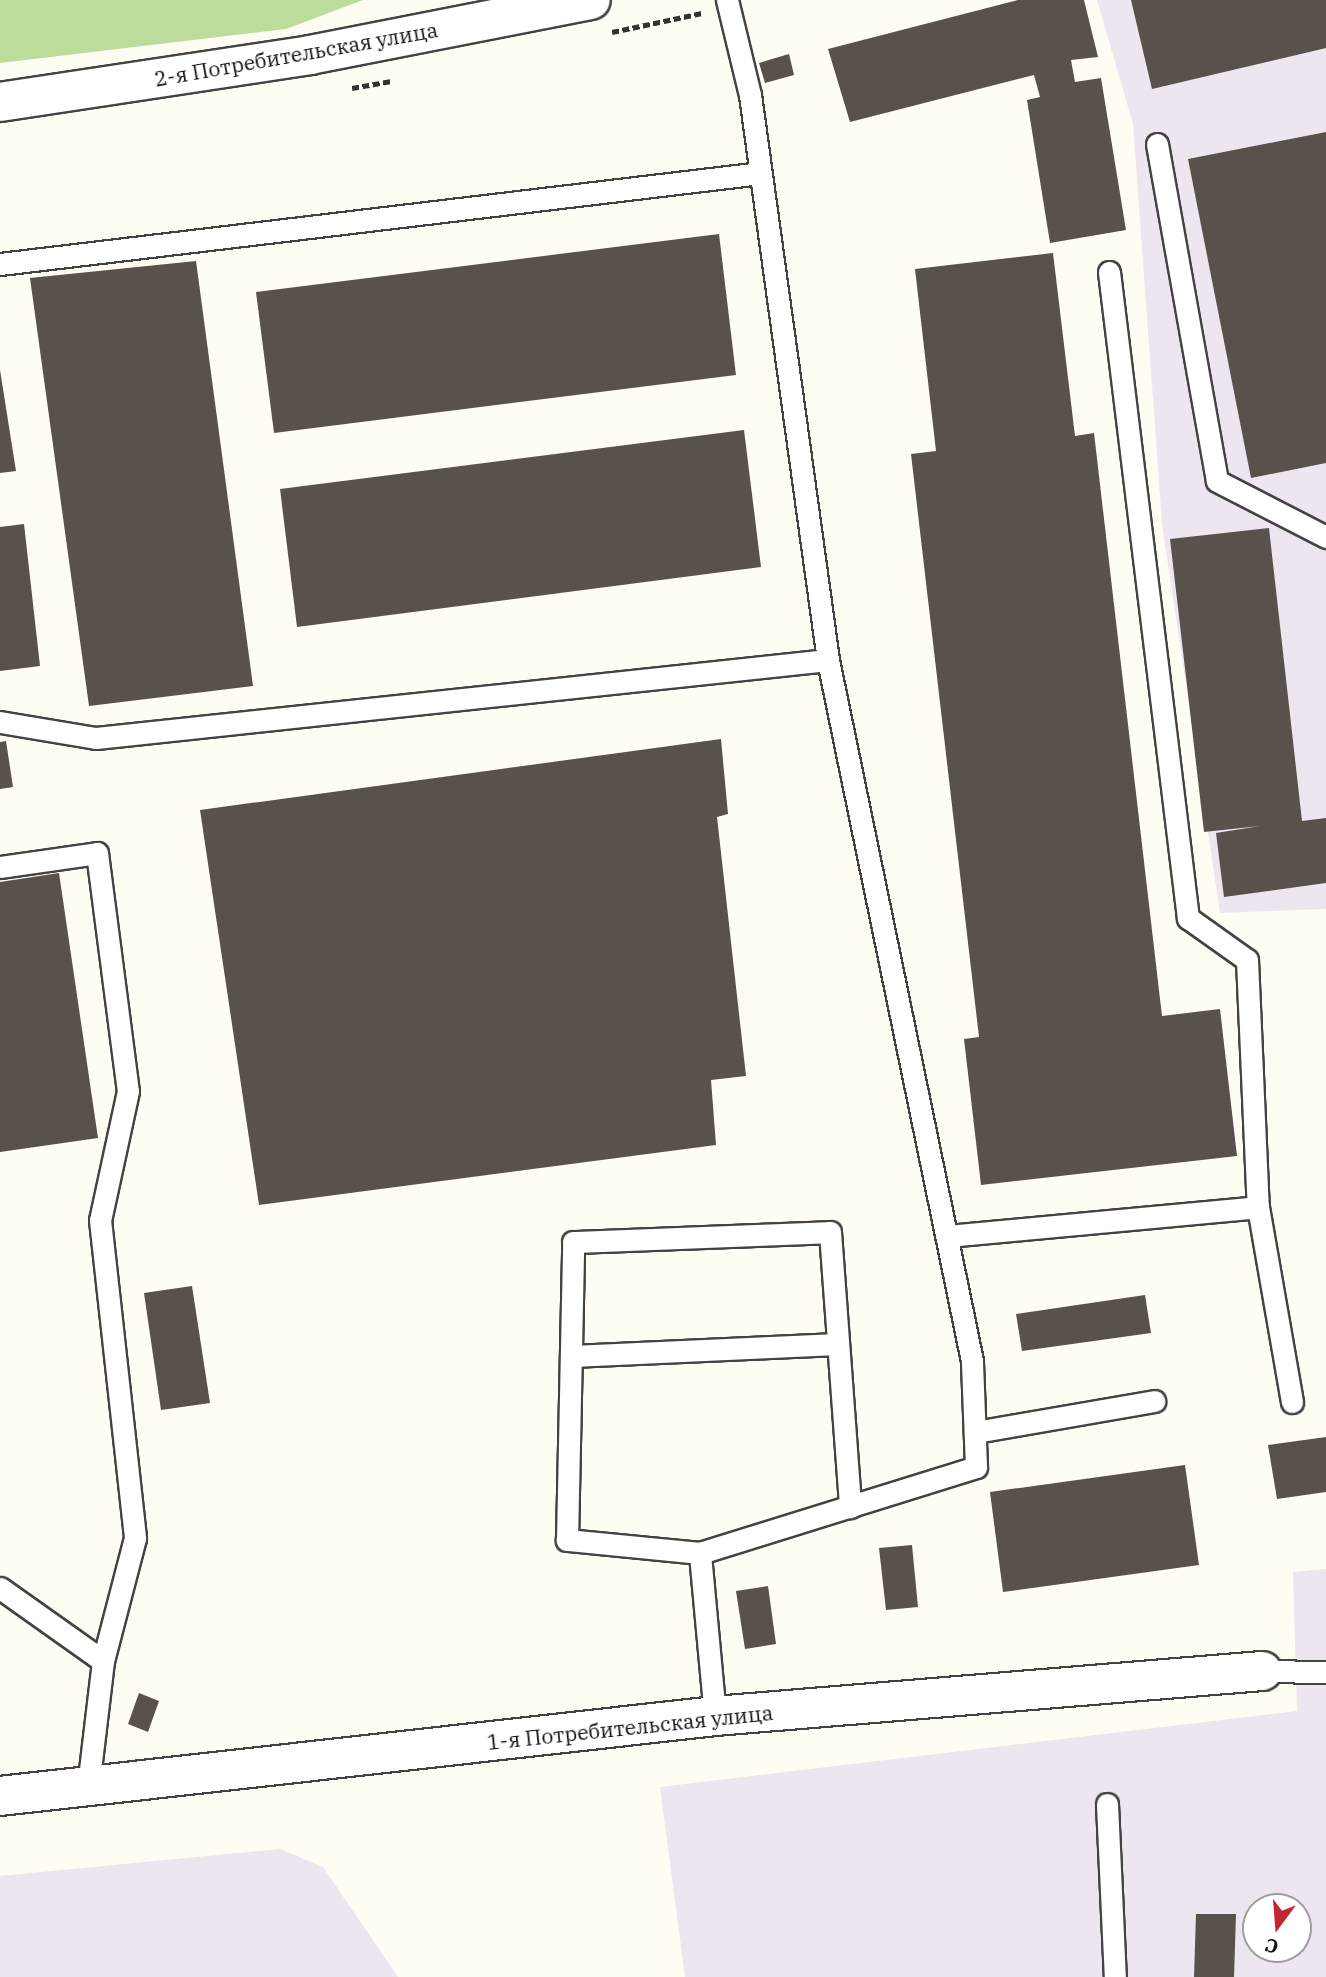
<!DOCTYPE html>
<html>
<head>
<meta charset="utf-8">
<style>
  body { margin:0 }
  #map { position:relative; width:1326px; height:1977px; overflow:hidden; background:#fffcf4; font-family:"IBM Plex Serif",serif }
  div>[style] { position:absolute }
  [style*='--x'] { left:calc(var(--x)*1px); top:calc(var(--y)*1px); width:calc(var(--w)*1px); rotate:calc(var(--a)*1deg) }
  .industrial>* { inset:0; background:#ede5ef }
  .forest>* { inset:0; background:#bbdc9a }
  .building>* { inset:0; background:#59514c }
  .path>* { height:4.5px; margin-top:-2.25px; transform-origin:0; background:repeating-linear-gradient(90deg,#323232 0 7px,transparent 0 10.5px) }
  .roads { filter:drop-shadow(2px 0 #434343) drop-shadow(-2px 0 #434343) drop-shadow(0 2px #434343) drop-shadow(0 -2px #434343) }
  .service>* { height:21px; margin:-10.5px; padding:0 10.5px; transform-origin:10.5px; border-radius:10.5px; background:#fff }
  .minor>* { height:38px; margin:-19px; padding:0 19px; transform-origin:19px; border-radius:19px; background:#fff }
  .tertiary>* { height:38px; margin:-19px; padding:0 19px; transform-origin:19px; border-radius:19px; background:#fff }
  span { translate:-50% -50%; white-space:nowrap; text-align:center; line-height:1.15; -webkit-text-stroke:7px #fff; paint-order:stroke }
  .street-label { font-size:21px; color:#101010 }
  .north { position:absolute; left:1242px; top:1893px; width:70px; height:70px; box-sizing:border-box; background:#fff; border:2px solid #9f9f9f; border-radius:50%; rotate:196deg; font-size:19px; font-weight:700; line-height:28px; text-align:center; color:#101010 }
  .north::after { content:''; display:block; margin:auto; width:24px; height:32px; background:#c52432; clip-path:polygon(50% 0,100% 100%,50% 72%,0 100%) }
</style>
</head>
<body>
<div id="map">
  <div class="industrial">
    <div style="clip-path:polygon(1097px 0,1326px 0,1326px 909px,1220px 913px,1162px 524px,1133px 124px)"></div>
    <div style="clip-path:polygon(evenodd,1326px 1569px,1326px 1977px,685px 1977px,660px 1787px,1297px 1711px,1293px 1572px,1326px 1569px,1256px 1907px,1298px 1907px,1298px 1949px,1256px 1949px,1256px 1907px)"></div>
    <div style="clip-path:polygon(280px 1849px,323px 1867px,398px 1977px,0 1977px,0 1876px)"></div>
  </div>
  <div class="forest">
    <div style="clip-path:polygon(0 0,363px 0,286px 29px,0 63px)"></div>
  </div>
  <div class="building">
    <div style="clip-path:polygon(1018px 0,1084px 0,1098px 57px,1071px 60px,1075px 82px,1101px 78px,1126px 230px,1050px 243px,1027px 100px,1040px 97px,1034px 75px,850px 122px,828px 49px)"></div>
    <div style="clip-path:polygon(1131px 0,1326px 0,1326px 48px,1152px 89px)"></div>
    <div style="clip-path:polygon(789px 54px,794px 75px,765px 83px,759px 63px)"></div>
    <div style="clip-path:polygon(1326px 132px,1326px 463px,1251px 478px,1188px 159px)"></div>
    <div style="clip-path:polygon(719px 234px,736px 375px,274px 433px,256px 292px)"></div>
    <div style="clip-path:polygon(1053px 253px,1075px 436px,1094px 433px,1162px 1016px,1220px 1009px,1237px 1156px,981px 1185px,964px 1039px,979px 1037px,911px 454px,936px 451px,915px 269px)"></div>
    <div style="clip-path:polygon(196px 261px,253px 686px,89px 706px,30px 278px)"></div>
    <div style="clip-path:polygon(0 370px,16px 471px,0 473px)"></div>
    <div style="clip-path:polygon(744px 430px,761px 567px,297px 627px,280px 489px)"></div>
    <div style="clip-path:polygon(24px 524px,40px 666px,0 671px,0 527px)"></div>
    <div style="clip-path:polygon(1269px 528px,1302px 821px,1326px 818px,1326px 883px,1224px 897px,1216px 833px,1260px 826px,1204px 832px,1170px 539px)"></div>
    <div style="clip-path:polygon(721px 739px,728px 814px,717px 817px,746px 1076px,711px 1080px,716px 1145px,259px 1205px,200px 810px)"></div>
    <div style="clip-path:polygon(6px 741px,13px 787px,0 789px,0 742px)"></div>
    <div style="clip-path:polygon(59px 873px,98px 1138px,0 1152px,0 882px)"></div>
    <div style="clip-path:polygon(192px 1286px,210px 1403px,161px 1410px,144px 1293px)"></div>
    <div style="clip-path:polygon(1145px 1295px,1151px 1333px,1022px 1351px,1016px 1314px)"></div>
    <div style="clip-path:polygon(1326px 1437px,1326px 1492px,1277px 1499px,1268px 1445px)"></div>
    <div style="clip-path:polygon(1185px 1465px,1199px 1565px,1003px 1592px,990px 1492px)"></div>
    <div style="clip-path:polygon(912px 1545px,918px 1607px,886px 1610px,879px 1548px)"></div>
    <div style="clip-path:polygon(768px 1586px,776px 1644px,745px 1649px,736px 1591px)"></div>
    <div style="clip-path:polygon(139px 1693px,159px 1701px,148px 1732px,128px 1724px)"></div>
    <div style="clip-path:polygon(1196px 1914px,1236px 1914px,1234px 1977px,1194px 1977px)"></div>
  </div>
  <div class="path">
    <div style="--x:612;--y:32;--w:92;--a:-11.9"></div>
    <div style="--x:352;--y:88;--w:40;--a:-10"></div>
  </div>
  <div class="roads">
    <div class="service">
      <div style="--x:1157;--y:144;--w:342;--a:79.9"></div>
      <div style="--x:1217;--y:481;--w:123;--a:27.2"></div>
      <div style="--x:0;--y:264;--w:766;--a:-6.82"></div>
      <div style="--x:1109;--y:272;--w:651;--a:83.03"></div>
      <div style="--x:1188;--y:918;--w:72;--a:35.4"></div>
      <div style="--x:1247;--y:960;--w:247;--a:87.5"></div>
      <div style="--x:1258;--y:1207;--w:198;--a:80.1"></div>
      <div style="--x:0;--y:722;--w:97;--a:9.5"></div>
      <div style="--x:96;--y:738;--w:736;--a:-6.08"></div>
      <div style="--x:0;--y:867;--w:98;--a:-8.2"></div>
      <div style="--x:97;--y:853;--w:240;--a:82.6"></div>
      <div style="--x:128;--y:1091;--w:132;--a:102.2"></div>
      <div style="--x:100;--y:1220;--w:320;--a:83.7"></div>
      <div style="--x:135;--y:1538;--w:127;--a:104.6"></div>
      <div style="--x:103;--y:1661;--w:127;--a:96.8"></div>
      <div style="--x:947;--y:1236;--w:312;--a:-5.3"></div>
      <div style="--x:571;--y:1356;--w:267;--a:-2.6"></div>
      <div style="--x:975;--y:1432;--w:182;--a:-9.8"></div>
      <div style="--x:700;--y:1553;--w:134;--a:-174.4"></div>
      <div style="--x:567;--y:1540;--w:298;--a:-88.8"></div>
      <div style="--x:573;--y:1242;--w:257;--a:-2.2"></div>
      <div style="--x:830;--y:1232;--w:276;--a:85.8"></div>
      <div style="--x:0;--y:1588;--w:126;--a:35.3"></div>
      <div style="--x:1262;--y:1671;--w:64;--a:0.9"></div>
      <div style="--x:715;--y:1716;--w:164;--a:-95.3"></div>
      <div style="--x:700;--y:1553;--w:289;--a:-17.3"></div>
      <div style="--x:976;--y:1467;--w:106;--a:-92.2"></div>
      <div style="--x:972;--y:1361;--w:716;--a:-101.61"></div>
      <div style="--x:828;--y:660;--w:570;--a:-97.86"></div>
      <div style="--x:750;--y:95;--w:98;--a:-103.6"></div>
      <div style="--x:1107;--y:1804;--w:173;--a:87.4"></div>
    </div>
    <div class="minor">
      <div style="--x:0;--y:1796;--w:719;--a:-6.38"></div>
      <div style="--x:715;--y:1716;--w:549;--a:-4.7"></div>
    </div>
    <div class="tertiary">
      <div style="--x:0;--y:102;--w:314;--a:-8.6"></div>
      <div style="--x:310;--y:55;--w:286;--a:-11.1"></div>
    </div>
  </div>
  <div class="street-label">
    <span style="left:296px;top:54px;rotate:-10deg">2-я Потребительская улица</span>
    <span style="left:630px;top:1727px;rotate:-6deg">1-я Потребительская улица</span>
  </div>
  <div class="north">С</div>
</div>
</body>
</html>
